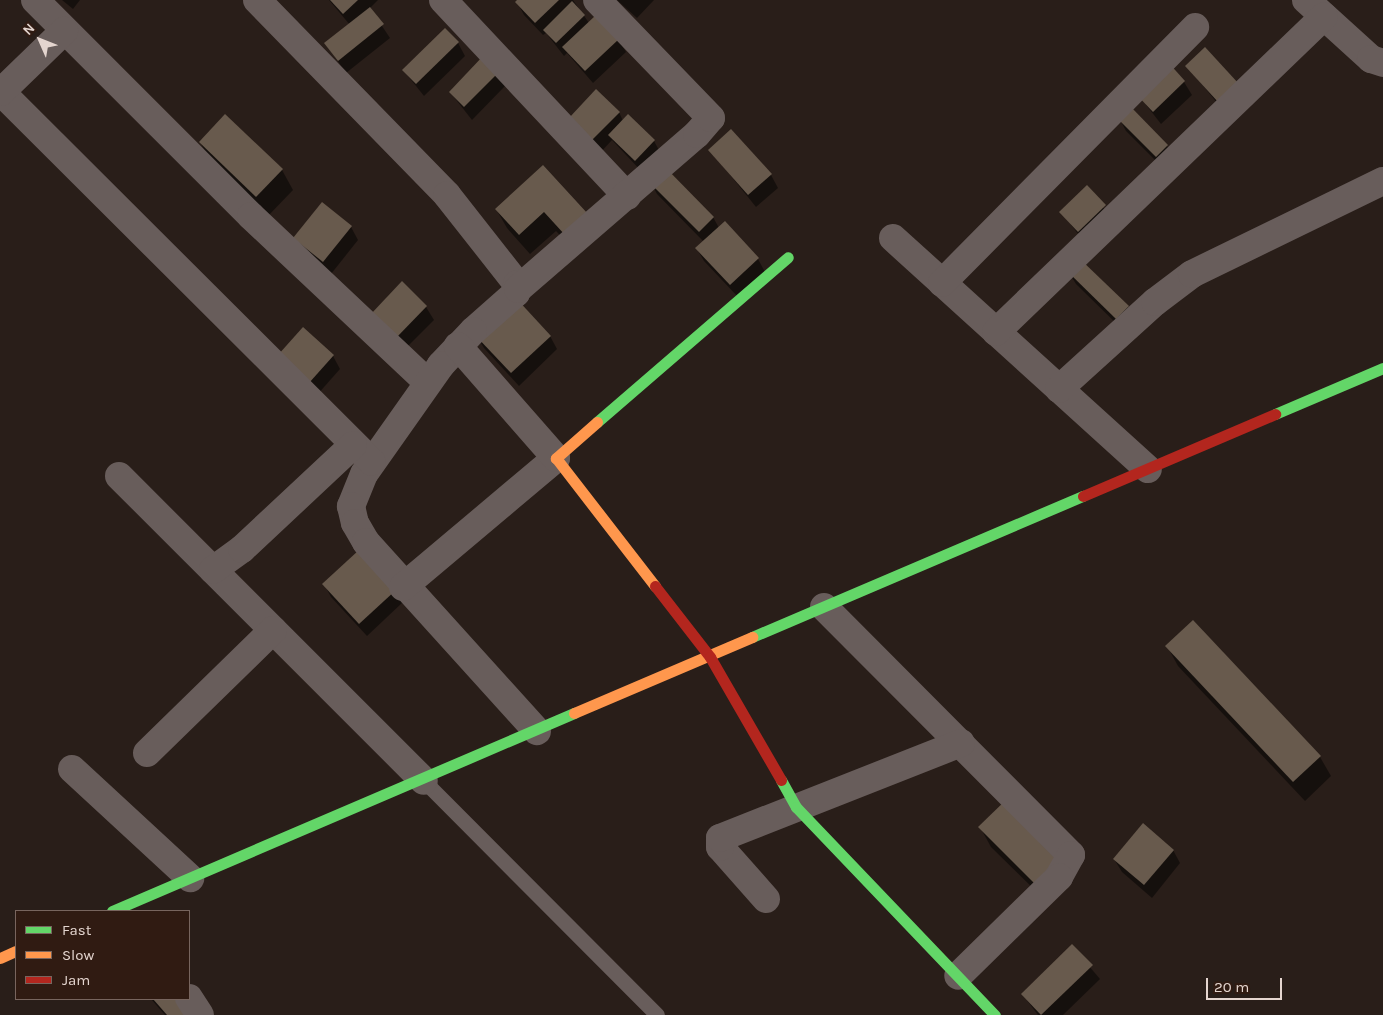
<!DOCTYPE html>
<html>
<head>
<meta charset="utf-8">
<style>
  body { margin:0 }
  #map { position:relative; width:1383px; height:1015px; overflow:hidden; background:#291e19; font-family:Karla,sans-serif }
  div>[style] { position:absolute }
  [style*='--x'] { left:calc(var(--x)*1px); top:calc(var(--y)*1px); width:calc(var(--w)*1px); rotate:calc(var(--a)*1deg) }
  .shadow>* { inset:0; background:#0007 }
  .building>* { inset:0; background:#685a4d }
  .lane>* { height:15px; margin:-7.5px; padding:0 7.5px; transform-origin:7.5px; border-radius:7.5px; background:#685d5b }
  .street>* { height:28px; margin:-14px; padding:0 14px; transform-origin:14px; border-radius:14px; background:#685d5b }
  .fast>* { height:11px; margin:-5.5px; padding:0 5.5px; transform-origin:5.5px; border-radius:5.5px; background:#63d668 }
  .slow>* { height:11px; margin:-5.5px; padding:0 5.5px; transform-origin:5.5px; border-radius:5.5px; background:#ff974d }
  .jam>* { height:11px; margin:-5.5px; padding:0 5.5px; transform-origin:5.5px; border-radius:5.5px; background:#b3261e }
  span { translate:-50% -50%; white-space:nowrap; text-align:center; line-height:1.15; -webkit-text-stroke:5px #301b12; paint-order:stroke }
  .legend { position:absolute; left:15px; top:910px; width:175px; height:90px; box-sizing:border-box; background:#301b12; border:1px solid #78655e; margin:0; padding:6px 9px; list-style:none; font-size:15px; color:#e4d5cf }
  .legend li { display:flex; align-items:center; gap:10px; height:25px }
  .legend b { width:25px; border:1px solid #78655e }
  .north { position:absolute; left:15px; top:15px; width:50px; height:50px; -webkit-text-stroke:4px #301b12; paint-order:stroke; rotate:314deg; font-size:14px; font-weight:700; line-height:20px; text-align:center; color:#e4d5cf }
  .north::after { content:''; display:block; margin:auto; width:18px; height:22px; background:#e4d5cf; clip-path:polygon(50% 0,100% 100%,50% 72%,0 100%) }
  .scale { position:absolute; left:1206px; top:978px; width:76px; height:22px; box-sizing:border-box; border:2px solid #e4d5cf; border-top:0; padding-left:6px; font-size:15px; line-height:18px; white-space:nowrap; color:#e4d5cf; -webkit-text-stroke:4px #301b12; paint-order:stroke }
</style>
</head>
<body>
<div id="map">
  <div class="shadow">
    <div style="clip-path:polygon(62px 0,80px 0,73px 9px)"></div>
    <div style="clip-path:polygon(329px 0,378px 0,370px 8px,390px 38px,346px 73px,326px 44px,350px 25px)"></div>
    <div style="clip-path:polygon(519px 0,573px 0,589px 23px,618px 39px,626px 52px,593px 83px,567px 53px,564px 56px,546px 33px,543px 35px,524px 15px,517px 2px)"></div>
    <div style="clip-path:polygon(617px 0,654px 0,637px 18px)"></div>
    <div style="clip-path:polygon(458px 43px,465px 56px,424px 96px,404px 71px)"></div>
    <div style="clip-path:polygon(1205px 49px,1227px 115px,1187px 66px)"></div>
    <div style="clip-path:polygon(484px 57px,506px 85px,472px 120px,450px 92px)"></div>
    <div style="clip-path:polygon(1184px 82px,1192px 95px,1161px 124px,1136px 92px)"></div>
    <div style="clip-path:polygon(1130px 108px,1167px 146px,1175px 159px,1164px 169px,1126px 131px,1119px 118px)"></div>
    <div style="clip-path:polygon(619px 112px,623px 121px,654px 141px,661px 154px,643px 173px,612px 140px,600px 153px,578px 131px)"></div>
    <div style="clip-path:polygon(200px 142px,282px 170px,293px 190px,268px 216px,211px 162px)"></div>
    <div style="clip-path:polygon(710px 150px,771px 175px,778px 188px,756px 207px)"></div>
    <div style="clip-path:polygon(543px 167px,577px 253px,556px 231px,530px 254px,507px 228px,496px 209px)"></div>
    <div style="clip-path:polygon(650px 181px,713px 217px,719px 228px,724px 223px,758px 259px,765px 272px,738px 297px,704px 261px,697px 249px,704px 242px,657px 194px)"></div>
    <div style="clip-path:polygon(1087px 187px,1112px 219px,1086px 244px,1061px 212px)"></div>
    <div style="clip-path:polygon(351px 227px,358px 240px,331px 274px,295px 238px)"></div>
    <div style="clip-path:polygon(1068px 271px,1128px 307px,1135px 320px,1124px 331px,1076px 284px)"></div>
    <div style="clip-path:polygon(426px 307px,434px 320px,404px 350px,380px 327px)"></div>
    <div style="clip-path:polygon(476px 335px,550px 336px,557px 349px,519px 386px,484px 348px)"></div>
    <div style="clip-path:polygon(280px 355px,333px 356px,340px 369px,317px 395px)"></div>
    <div style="clip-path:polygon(324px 584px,395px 590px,402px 603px,367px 636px,331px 597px)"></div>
    <div style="clip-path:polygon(1167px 646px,1320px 757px,1331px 776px,1305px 801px,1178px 666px)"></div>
    <div style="clip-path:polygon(1009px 798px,1047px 902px,991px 847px,980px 827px)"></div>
    <div style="clip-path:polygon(1173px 850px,1180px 863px,1152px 898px,1122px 872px,1114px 859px)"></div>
    <div style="clip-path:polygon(1072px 946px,1100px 979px,1063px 1015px,1038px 1015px,1023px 995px)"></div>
    <div style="clip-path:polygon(151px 999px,175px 999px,189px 1015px,165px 1015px)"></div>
  </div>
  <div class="building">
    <div style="clip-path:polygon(330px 0,358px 0,343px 14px)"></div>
    <div style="clip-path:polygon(517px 0,559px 0,535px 23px,515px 2px)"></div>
    <div style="clip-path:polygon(572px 1px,585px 15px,556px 43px,543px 30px)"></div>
    <div style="clip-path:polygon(370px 7px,384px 24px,338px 61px,324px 43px)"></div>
    <div style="clip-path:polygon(596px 15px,619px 39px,585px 71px,562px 47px)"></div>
    <div style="clip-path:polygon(445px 28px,459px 42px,416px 84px,402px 70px)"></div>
    <div style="clip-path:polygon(1205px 47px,1239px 84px,1219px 103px,1185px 66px)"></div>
    <div style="clip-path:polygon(484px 55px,500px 71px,464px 107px,449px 92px)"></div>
    <div style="clip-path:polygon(1167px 61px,1185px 81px,1153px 112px,1134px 92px)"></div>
    <div style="clip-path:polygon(596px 89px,620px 112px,592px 140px,569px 118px)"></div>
    <div style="clip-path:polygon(1130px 106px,1168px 145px,1156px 157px,1117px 118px)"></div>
    <div style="clip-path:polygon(225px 114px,283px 169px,256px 197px,199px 142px)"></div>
    <div style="clip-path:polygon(628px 114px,655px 140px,635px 161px,608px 135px)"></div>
    <div style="clip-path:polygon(731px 129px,772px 174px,748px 195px,708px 150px)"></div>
    <div style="clip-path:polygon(543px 165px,588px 214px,565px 235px,544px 212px,519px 235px,495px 209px)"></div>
    <div style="clip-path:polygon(663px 165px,714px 217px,699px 232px,648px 181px)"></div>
    <div style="clip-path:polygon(1087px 185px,1106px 205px,1078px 232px,1059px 212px)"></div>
    <div style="clip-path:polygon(322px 202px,352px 226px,323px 262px,293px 238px)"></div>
    <div style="clip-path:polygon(725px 221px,759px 258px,730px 285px,695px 248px)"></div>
    <div style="clip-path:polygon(1079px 258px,1129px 306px,1116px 319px,1067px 271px)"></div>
    <div style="clip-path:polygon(402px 281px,427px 306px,396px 338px,371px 314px)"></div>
    <div style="clip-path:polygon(515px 297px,551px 336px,511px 373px,475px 335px)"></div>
    <div style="clip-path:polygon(303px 327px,334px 355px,309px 383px,278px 355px)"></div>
    <div style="clip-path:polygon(359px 550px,396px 590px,359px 624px,322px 584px)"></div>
    <div style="clip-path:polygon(1193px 620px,1321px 756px,1293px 782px,1165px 646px)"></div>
    <div style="clip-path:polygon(1009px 797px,1066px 853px,1035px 884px,978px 827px)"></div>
    <div style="clip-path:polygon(1143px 823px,1174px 850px,1144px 885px,1113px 859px)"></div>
    <div style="clip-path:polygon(1072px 944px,1093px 965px,1041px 1015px,1021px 994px)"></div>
    <div style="clip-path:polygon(153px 999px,176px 999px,190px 1015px,167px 1015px)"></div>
  </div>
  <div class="lane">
    <div style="--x:424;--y:781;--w:330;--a:45.1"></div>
  </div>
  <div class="street">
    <div style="--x:35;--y:0;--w:305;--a:45"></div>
    <div style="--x:251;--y:216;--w:243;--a:43.3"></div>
    <div style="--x:257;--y:0;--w:272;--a:45.7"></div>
    <div style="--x:447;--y:195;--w:113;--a:51.8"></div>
    <div style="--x:517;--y:284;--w:9;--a:96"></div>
    <div style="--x:516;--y:293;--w:57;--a:138.5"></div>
    <div style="--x:473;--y:331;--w:47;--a:133.3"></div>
    <div style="--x:441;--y:365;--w:133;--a:125.2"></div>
    <div style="--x:364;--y:474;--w:35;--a:112"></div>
    <div style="--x:351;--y:506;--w:17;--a:77"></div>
    <div style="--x:355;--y:523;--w:22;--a:60"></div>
    <div style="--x:366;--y:542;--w:255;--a:47.9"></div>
    <div style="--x:443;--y:0;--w:269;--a:46.8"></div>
    <div style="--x:1306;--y:0;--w:88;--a:42.2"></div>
    <div style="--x:1371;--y:59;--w:13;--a:18"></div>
    <div style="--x:0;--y:91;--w:525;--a:44.92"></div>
    <div style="--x:1;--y:92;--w:88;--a:-44.1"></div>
    <div style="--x:893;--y:238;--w:344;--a:42.2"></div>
    <div style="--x:942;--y:283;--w:360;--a:-45.3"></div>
    <div style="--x:518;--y:289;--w:237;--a:-40.9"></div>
    <div style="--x:697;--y:134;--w:21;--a:-49"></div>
    <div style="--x:711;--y:118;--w:164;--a:-134"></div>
    <div style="--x:996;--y:332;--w:455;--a:-43.9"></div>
    <div style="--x:1059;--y:389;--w:130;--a:-42.2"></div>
    <div style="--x:1155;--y:302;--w:46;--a:-37.1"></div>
    <div style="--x:1192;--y:274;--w:212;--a:-26"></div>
    <div style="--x:119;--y:476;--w:431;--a:45"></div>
    <div style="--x:213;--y:570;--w:36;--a:-36"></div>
    <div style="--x:242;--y:549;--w:152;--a:-43.1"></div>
    <div style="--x:403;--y:587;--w:200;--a:-40.1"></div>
    <div style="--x:556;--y:458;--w:149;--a:-131.2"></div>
    <div style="--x:824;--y:607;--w:350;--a:45.1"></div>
    <div style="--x:1071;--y:855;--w:25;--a:119"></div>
    <div style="--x:1059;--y:877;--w:141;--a:135.6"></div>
    <div style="--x:147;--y:753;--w:176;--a:-44.3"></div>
    <div style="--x:72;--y:769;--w:161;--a:42.7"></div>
    <div style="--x:766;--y:899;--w:69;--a:-131.5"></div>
    <div style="--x:720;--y:847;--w:9;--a:-90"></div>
    <div style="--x:720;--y:838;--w:259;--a:-21.5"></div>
    <div style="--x:189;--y:998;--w:20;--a:57"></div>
  </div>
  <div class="fast">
    <div style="--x:1275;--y:414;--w:117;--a:-23.1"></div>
    <div style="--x:597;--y:422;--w:252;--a:-40.8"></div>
    <div style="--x:752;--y:637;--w:360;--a:-23.1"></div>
    <div style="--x:781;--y:780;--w:31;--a:61"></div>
    <div style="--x:796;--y:807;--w:288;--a:46.3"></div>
    <div style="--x:112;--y:911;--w:503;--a:-23.2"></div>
  </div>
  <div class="slow">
    <div style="--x:597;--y:422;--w:55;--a:138.7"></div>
    <div style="--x:556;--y:458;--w:162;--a:52.3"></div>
    <div style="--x:574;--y:713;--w:194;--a:-23.1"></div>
    <div style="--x:0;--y:958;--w:17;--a:-24"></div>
  </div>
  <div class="jam">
    <div style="--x:1083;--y:496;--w:209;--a:-23.1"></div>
    <div style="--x:655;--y:586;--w:90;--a:52.2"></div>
    <div style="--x:710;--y:657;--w:142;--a:60"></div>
  </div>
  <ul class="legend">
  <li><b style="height:6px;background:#63d668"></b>Fast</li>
  <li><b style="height:6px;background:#ff974d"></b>Slow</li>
  <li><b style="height:6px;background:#b3261e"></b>Jam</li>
  </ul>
  <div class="north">N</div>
  <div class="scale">20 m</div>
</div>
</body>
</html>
